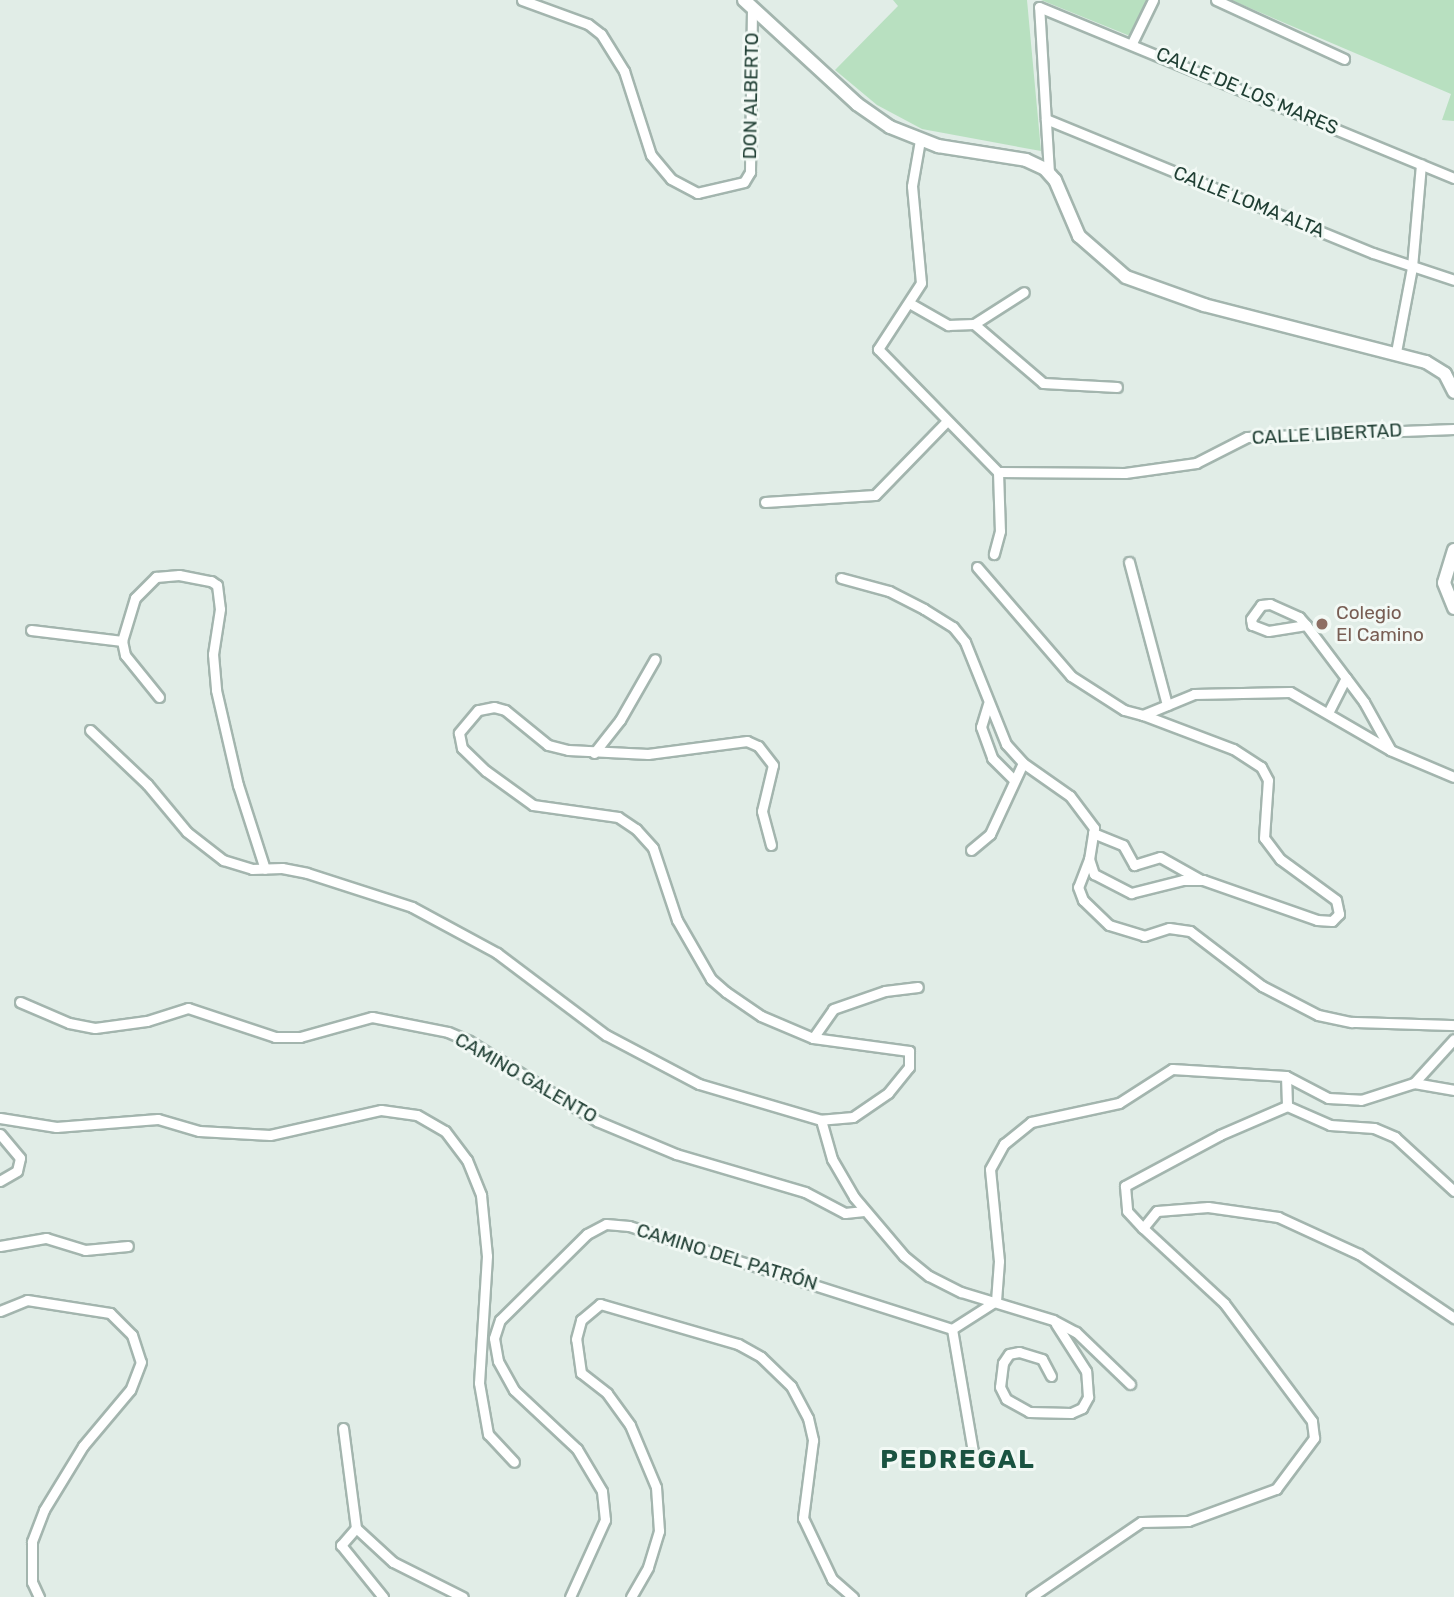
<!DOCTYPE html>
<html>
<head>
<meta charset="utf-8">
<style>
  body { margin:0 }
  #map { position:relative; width:1454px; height:1597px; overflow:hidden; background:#e1ede7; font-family:Rubik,sans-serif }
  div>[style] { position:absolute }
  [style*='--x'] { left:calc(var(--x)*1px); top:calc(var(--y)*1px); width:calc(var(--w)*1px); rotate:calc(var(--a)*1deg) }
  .green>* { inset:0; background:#b8e0c0 }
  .roads { filter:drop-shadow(2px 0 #a3b5ae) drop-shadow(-2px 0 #a3b5ae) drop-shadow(0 2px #a3b5ae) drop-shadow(0 -2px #a3b5ae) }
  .street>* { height:9px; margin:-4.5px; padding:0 4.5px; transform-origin:4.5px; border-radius:4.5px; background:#fff }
  .secondary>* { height:12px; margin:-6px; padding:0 6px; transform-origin:6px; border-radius:6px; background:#fff }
  .dots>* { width:19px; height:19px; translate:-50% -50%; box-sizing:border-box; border:4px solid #f2f9f5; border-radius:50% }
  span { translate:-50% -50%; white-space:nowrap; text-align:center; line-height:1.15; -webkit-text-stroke:6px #f2f9f5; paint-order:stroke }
  .street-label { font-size:19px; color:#203f34 }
  .education-label { font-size:19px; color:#785e54 }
  .left { translate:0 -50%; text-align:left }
  .district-label { font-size:26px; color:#1a5341; font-weight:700; letter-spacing:2px }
</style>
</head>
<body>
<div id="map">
  <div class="green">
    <div style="clip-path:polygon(893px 0,1027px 0,1041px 151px,922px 129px,877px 105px,835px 70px,898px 6px)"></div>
    <div style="clip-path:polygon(1041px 0,1149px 0,1130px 36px)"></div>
    <div style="clip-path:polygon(1231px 0,1454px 0,1454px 121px,1442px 120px,1451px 94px)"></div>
  </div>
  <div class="roads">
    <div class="street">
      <div style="--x:522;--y:0;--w:70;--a:20"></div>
      <div style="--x:588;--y:24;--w:16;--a:38"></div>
      <div style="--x:601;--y:34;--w:44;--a:58.1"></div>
      <div style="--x:624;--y:71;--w:88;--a:72.2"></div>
      <div style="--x:651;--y:155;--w:31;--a:50"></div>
      <div style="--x:671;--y:179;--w:30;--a:28"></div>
      <div style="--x:697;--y:193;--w:48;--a:-13.2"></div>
      <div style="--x:744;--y:182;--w:12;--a:-59"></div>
      <div style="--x:750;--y:172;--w:164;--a:-89.3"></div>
      <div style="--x:1216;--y:0;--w:141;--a:24.7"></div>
      <div style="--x:1132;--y:43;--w:48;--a:-64"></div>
      <div style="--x:1046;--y:119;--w:353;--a:22.3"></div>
      <div style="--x:1373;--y:253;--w:85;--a:18.4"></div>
      <div style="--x:920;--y:140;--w:47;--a:99.9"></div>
      <div style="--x:912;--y:186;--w:97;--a:84.7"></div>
      <div style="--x:921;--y:283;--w:79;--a:123.1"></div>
      <div style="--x:878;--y:349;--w:172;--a:45.7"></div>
      <div style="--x:998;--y:472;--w:59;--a:88.1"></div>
      <div style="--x:1000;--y:531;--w:24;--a:105"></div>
      <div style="--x:1049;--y:173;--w:166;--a:-93.4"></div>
      <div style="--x:1039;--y:7;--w:449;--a:22.4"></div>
      <div style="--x:911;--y:304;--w:43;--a:29.6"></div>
      <div style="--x:948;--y:325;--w:26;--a:-2"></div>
      <div style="--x:974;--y:324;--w:59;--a:-32.6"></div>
      <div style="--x:974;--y:324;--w:91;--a:40.5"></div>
      <div style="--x:1043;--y:383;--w:74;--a:3.1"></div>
      <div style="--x:1396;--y:352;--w:86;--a:-79.3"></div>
      <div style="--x:1412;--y:267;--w:103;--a:-85"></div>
      <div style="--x:998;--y:472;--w:127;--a:0.5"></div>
      <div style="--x:1125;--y:473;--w:72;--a:-8"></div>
      <div style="--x:1196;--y:463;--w:57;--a:-27"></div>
      <div style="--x:1247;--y:437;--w:207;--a:-2.2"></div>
      <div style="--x:765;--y:502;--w:110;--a:-3.6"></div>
      <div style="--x:875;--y:495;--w:102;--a:-45.8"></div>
      <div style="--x:1129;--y:562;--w:148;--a:75.1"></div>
      <div style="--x:977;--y:567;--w:144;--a:49.2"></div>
      <div style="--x:1071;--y:676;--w:63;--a:32.7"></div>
      <div style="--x:1124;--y:710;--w:20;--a:15"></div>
      <div style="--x:1143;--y:715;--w:55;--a:-22.4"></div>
      <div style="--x:1194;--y:694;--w:96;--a:-1.2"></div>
      <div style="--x:1290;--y:692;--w:116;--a:30.1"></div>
      <div style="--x:1390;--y:750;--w:69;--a:22.9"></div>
      <div style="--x:841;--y:578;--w:50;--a:15.2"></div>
      <div style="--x:889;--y:591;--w:39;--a:27"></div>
      <div style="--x:924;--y:609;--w:34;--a:32"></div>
      <div style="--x:953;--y:627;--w:19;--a:51"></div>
      <div style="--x:965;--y:642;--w:110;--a:68.1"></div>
      <div style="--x:1006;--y:744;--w:25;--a:48"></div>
      <div style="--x:1023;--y:763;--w:57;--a:35.1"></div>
      <div style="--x:1070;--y:796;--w:40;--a:53"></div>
      <div style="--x:1094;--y:828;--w:31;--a:99"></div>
      <div style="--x:1089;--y:859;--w:30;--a:111"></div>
      <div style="--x:1078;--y:887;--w:14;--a:69"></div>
      <div style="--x:1083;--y:900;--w:36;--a:44"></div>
      <div style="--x:1109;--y:925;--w:37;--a:17"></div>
      <div style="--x:1144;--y:936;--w:26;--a:-18"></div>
      <div style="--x:1169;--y:928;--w:21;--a:8"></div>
      <div style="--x:1190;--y:931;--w:91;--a:37.4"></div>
      <div style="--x:1262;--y:986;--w:63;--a:27.4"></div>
      <div style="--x:1318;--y:1015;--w:35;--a:12"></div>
      <div style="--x:1352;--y:1022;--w:102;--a:1.7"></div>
      <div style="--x:1306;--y:625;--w:38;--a:171"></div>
      <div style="--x:1268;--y:631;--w:17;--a:-159"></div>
      <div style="--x:1252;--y:625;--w:6;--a:-99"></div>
      <div style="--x:1251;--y:619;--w:17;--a:-54"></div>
      <div style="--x:1261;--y:605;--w:9;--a:-6"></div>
      <div style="--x:1270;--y:604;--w:32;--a:24"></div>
      <div style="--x:1299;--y:617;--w:11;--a:49"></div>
      <div style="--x:1306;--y:625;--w:66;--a:53"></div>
      <div style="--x:1346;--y:678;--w:30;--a:53"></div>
      <div style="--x:1364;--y:702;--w:54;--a:61"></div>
      <div style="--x:31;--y:630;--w:92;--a:6.9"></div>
      <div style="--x:159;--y:697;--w:54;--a:-129"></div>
      <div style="--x:125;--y:655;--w:14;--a:-102"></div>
      <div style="--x:122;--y:641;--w:45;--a:-73.2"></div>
      <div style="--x:135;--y:598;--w:30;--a:-45"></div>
      <div style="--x:156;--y:577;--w:23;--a:-5"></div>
      <div style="--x:179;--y:575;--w:33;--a:11"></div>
      <div style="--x:211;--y:581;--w:7;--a:34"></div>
      <div style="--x:217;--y:585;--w:24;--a:83"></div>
      <div style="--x:220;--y:609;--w:46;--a:98.8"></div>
      <div style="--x:213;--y:654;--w:36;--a:85"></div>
      <div style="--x:216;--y:690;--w:98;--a:77"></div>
      <div style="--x:238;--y:785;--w:88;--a:72.2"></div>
      <div style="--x:988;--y:704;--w:24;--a:107"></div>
      <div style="--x:981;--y:727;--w:33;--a:70"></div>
      <div style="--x:992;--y:758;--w:31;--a:45"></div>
      <div style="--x:1329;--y:711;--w:37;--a:-63"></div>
      <div style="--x:90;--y:730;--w:79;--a:43.5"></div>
      <div style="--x:147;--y:784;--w:62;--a:50.2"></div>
      <div style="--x:187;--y:832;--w:46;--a:37.9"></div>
      <div style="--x:223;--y:860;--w:30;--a:17"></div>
      <div style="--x:252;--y:869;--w:30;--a:-2"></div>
      <div style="--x:282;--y:868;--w:25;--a:11"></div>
      <div style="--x:307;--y:873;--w:110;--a:17.9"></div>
      <div style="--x:412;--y:907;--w:97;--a:28.4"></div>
      <div style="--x:497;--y:953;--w:136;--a:37"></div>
      <div style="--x:606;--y:1035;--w:105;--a:27.8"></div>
      <div style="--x:699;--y:1084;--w:127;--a:16.4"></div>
      <div style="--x:594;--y:753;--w:42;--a:-51.8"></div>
      <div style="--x:620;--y:720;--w:70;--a:-60.2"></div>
      <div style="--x:1093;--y:833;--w:32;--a:22"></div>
      <div style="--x:1123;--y:845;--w:23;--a:61"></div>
      <div style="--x:1134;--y:865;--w:27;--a:-17"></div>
      <div style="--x:1160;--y:857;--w:47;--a:29.3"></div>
      <div style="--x:771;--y:845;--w:35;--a:-105"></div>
      <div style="--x:762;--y:811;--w:47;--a:-76.6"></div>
      <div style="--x:773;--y:765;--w:24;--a:-128"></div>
      <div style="--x:758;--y:746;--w:12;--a:-156"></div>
      <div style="--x:747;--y:741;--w:100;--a:172.5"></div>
      <div style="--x:648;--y:754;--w:80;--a:-177.1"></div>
      <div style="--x:568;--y:750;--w:21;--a:-166"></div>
      <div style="--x:548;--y:745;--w:55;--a:-140.9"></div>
      <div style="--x:505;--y:710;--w:11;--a:-165"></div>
      <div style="--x:494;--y:707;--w:16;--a:169"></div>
      <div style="--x:478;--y:710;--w:30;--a:130"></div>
      <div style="--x:459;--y:733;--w:15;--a:79"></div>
      <div style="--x:462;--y:748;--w:33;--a:44"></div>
      <div style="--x:486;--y:771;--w:58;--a:35.9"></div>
      <div style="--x:533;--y:805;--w:86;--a:8"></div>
      <div style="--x:618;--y:817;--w:22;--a:34"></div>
      <div style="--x:636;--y:829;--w:25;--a:48"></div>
      <div style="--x:653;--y:848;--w:76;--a:71.6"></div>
      <div style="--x:677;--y:920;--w:68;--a:60"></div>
      <div style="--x:711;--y:979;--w:20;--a:41"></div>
      <div style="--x:726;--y:992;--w:42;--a:34.4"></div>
      <div style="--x:761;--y:1016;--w:56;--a:22.9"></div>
      <div style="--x:813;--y:1038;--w:97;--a:7.7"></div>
      <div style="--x:909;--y:1051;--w:16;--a:90"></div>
      <div style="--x:909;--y:1067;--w:33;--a:129"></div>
      <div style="--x:888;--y:1093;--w:42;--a:145.6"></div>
      <div style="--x:853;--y:1117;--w:32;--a:175"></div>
      <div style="--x:821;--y:1120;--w:41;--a:74.2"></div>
      <div style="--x:832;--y:1159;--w:44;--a:59.9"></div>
      <div style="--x:854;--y:1197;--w:77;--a:49.7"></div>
      <div style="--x:904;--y:1256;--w:32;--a:39"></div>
      <div style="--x:929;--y:1276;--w:36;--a:27"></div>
      <div style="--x:961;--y:1292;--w:96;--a:16.9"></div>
      <div style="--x:1053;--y:1320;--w:26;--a:28"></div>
      <div style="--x:1076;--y:1332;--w:75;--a:43.9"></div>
      <div style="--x:971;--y:850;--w:25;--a:-40"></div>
      <div style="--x:990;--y:834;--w:78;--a:-65.1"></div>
      <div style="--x:1089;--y:859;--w:16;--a:72"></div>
      <div style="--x:1094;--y:874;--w:42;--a:27.2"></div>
      <div style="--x:1131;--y:893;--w:54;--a:-14"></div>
      <div style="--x:1183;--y:880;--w:20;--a:0"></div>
      <div style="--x:1203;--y:880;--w:121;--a:19.3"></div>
      <div style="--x:1317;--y:920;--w:15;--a:4"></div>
      <div style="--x:1332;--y:921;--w:10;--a:-45"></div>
      <div style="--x:1339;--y:914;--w:14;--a:-102"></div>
      <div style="--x:1336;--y:900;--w:69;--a:-143.8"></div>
      <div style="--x:1280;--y:859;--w:26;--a:-127"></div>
      <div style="--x:1264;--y:838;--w:58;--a:-86.1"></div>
      <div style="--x:1268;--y:780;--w:15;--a:-118"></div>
      <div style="--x:1261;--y:767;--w:33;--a:-147"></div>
      <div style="--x:1233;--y:749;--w:96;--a:-159.3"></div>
      <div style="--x:20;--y:1002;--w:53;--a:23.2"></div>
      <div style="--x:69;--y:1023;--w:26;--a:11"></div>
      <div style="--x:95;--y:1028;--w:52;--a:-7.7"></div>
      <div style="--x:147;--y:1021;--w:43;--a:-17.6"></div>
      <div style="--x:188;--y:1008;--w:92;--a:18.4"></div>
      <div style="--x:275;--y:1037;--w:25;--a:0"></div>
      <div style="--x:300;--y:1037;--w:75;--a:-15.5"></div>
      <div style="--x:372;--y:1017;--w:77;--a:11.2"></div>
      <div style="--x:448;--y:1032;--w:23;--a:23"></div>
      <div style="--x:469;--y:1041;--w:151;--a:32"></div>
      <div style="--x:597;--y:1121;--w:86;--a:22.7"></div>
      <div style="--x:676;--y:1154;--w:134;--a:16.4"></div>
      <div style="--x:805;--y:1192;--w:45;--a:27.7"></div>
      <div style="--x:845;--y:1213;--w:19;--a:-6"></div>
      <div style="--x:813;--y:1038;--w:35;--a:-55"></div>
      <div style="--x:833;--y:1009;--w:55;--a:-19.1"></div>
      <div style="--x:885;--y:991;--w:33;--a:-7"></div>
      <div style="--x:1286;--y:1076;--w:30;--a:88"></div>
      <div style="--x:1287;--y:1106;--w:47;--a:23.8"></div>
      <div style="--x:1330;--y:1125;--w:44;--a:3.9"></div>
      <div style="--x:1374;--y:1128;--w:23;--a:23"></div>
      <div style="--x:1395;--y:1137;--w:80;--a:42.5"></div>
      <div style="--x:1414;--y:1083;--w:41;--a:9.9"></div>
      <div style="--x:1287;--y:1106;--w:73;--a:156.6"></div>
      <div style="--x:1220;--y:1135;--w:108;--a:151.8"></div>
      <div style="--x:1125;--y:1186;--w:25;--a:85"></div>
      <div style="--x:1127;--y:1211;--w:23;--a:47"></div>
      <div style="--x:1143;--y:1228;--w:22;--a:-51"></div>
      <div style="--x:1157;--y:1211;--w:51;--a:-4.5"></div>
      <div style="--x:1208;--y:1207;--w:71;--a:8.1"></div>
      <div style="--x:1278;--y:1217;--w:89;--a:24.6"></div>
      <div style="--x:1359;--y:1254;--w:115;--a:34"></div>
      <div style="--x:0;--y:1118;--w:57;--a:9.1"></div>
      <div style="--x:56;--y:1127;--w:102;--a:-4.5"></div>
      <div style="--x:158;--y:1119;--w:43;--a:16.3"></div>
      <div style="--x:199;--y:1131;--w:71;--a:3.2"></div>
      <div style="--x:270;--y:1135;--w:114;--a:-12.7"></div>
      <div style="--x:381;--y:1110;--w:36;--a:8"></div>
      <div style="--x:417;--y:1115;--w:32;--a:30"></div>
      <div style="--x:445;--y:1131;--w:36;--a:53"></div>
      <div style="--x:467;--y:1160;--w:38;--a:68"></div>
      <div style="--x:481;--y:1195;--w:61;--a:84.4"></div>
      <div style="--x:487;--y:1256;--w:127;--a:93.6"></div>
      <div style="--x:479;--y:1383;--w:52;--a:80"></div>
      <div style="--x:488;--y:1434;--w:38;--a:47"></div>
      <div style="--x:0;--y:1134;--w:31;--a:50"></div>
      <div style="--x:20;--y:1158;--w:13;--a:103"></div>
      <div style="--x:17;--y:1171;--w:20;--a:150"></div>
      <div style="--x:0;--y:1246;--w:47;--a:-9.9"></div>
      <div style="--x:46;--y:1238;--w:41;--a:17.1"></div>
      <div style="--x:85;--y:1250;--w:43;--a:-5.3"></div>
      <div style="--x:0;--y:1311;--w:29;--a:-22"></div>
      <div style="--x:27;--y:1300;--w:84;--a:8.9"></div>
      <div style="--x:110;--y:1313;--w:31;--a:45"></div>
      <div style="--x:132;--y:1335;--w:28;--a:72"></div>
      <div style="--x:141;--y:1362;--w:30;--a:111"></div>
      <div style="--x:130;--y:1390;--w:73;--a:130"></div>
      <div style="--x:83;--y:1446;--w:75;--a:121.4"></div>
      <div style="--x:44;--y:1510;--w:34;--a:111"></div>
      <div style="--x:32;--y:1542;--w:40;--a:90"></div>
      <div style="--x:32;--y:1582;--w:17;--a:65"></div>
      <div style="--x:952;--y:1329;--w:125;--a:80.3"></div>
      <div style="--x:1051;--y:1376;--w:19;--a:-118"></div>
      <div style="--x:1042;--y:1359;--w:24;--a:-163"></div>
      <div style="--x:1019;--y:1352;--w:10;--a:169"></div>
      <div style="--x:1009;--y:1354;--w:11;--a:124"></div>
      <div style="--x:1003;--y:1363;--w:24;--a:97"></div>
      <div style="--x:1000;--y:1387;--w:13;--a:63"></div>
      <div style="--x:1006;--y:1399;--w:26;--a:29"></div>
      <div style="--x:1029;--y:1412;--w:42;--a:1.4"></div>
      <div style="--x:1071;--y:1413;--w:12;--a:-24"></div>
      <div style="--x:1082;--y:1408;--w:13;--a:-61"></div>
      <div style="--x:1088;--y:1397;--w:26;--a:-94"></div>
      <div style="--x:1086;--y:1371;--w:56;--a:-122.6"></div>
      <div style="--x:343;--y:1428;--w:101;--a:82.6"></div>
      <div style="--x:356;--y:1528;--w:50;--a:42.6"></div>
      <div style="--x:393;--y:1562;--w:78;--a:26.6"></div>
      <div style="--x:356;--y:1528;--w:23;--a:131"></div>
      <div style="--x:341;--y:1545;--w:67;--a:51.1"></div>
      <div style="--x:570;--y:1597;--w:85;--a:-65.6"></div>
      <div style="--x:605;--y:1520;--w:29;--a:-96"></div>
      <div style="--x:602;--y:1491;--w:49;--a:-120.8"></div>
      <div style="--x:577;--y:1449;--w:86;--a:-136.9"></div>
      <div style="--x:514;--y:1390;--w:33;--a:-119"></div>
      <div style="--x:498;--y:1361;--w:23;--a:-100"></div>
      <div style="--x:494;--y:1338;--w:19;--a:-72"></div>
      <div style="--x:500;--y:1320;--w:122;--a:-44.7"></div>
      <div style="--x:587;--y:1234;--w:21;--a:-28"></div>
      <div style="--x:606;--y:1224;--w:23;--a:5"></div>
      <div style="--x:629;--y:1226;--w:339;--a:17.7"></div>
      <div style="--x:952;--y:1329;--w:52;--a:-32.5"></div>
      <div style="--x:996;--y:1301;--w:40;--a:-85.7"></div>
      <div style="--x:999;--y:1261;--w:92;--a:-95.6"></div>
      <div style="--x:990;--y:1169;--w:29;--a:-61"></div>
      <div style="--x:1004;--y:1144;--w:35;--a:-39"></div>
      <div style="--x:1031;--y:1122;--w:90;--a:-12.2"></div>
      <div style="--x:1119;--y:1103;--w:63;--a:-32.7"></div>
      <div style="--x:1172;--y:1069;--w:114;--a:3.5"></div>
      <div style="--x:1286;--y:1076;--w:47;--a:27.6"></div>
      <div style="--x:1328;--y:1098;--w:33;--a:3"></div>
      <div style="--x:1361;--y:1100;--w:56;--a:-17.8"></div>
      <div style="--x:1414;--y:1083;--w:59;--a:-47.7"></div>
      <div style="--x:631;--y:1597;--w:34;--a:-60"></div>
      <div style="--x:648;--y:1567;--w:38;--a:-73"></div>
      <div style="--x:659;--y:1531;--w:44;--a:-93.9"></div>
      <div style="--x:656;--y:1487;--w:67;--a:-112.8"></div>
      <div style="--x:630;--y:1425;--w:39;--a:-126"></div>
      <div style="--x:607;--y:1393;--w:33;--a:-142"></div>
      <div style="--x:581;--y:1373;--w:34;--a:-98"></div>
      <div style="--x:576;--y:1339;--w:20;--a:-75"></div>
      <div style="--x:581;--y:1320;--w:25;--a:-40"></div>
      <div style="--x:600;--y:1304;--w:144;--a:16.2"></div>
      <div style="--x:738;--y:1344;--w:26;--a:29"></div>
      <div style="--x:761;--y:1357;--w:42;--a:44"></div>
      <div style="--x:791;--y:1386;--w:36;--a:62"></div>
      <div style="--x:808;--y:1418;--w:23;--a:77"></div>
      <div style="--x:813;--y:1440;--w:79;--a:97.3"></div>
      <div style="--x:803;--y:1518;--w:68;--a:64.6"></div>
      <div style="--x:832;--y:1579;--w:28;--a:41"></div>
      <div style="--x:1031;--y:1597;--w:133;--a:-34.3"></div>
      <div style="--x:1141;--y:1522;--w:47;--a:-1.2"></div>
      <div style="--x:1188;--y:1521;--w:94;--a:-20"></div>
      <div style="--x:1276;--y:1489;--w:64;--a:-53.3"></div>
      <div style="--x:1314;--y:1438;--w:17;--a:-97"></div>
      <div style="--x:1312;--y:1421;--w:147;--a:-126.7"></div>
      <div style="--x:1224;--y:1303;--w:110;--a:-137.2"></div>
    </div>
    <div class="secondary">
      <div style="--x:744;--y:0;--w:154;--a:42.6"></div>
      <div style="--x:857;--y:104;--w:40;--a:34.9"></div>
      <div style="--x:890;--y:127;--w:52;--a:21.6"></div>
      <div style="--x:938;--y:146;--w:89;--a:9"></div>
      <div style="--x:1026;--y:160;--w:21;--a:25"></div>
      <div style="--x:1045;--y:169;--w:15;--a:48"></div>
      <div style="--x:1055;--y:180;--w:61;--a:66.8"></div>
      <div style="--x:1079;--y:236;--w:62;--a:41.1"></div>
      <div style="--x:1126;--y:277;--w:83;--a:19.7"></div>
      <div style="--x:1204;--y:305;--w:229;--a:14.4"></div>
      <div style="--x:1426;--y:362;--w:22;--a:32"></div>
      <div style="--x:1445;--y:374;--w:20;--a:63"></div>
      <div style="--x:1454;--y:550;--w:34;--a:107"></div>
      <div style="--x:1444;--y:583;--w:27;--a:68"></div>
    </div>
  </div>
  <div class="dots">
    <div style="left:1322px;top:624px;background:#8d6e63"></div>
  </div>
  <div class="street-label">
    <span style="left:1247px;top:91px;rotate:23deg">CALLE DE LOS MARES</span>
    <span style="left:751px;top:96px;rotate:-89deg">DON ALBERTO</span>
    <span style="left:1249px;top:202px;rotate:22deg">CALLE LOMA ALTA</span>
    <span style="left:1327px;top:434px;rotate:-3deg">CALLE LIBERTAD</span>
    <span style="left:526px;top:1078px;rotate:30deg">CAMINO GALENTO</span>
    <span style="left:727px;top:1257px;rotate:17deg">CAMINO DEL PATRÓN</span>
  </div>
  <div class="education-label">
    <span class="left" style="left:1336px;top:624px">Colegio<br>El Camino</span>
  </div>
  <div class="district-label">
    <span style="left:958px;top:1460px">PEDREGAL</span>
  </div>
</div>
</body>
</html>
